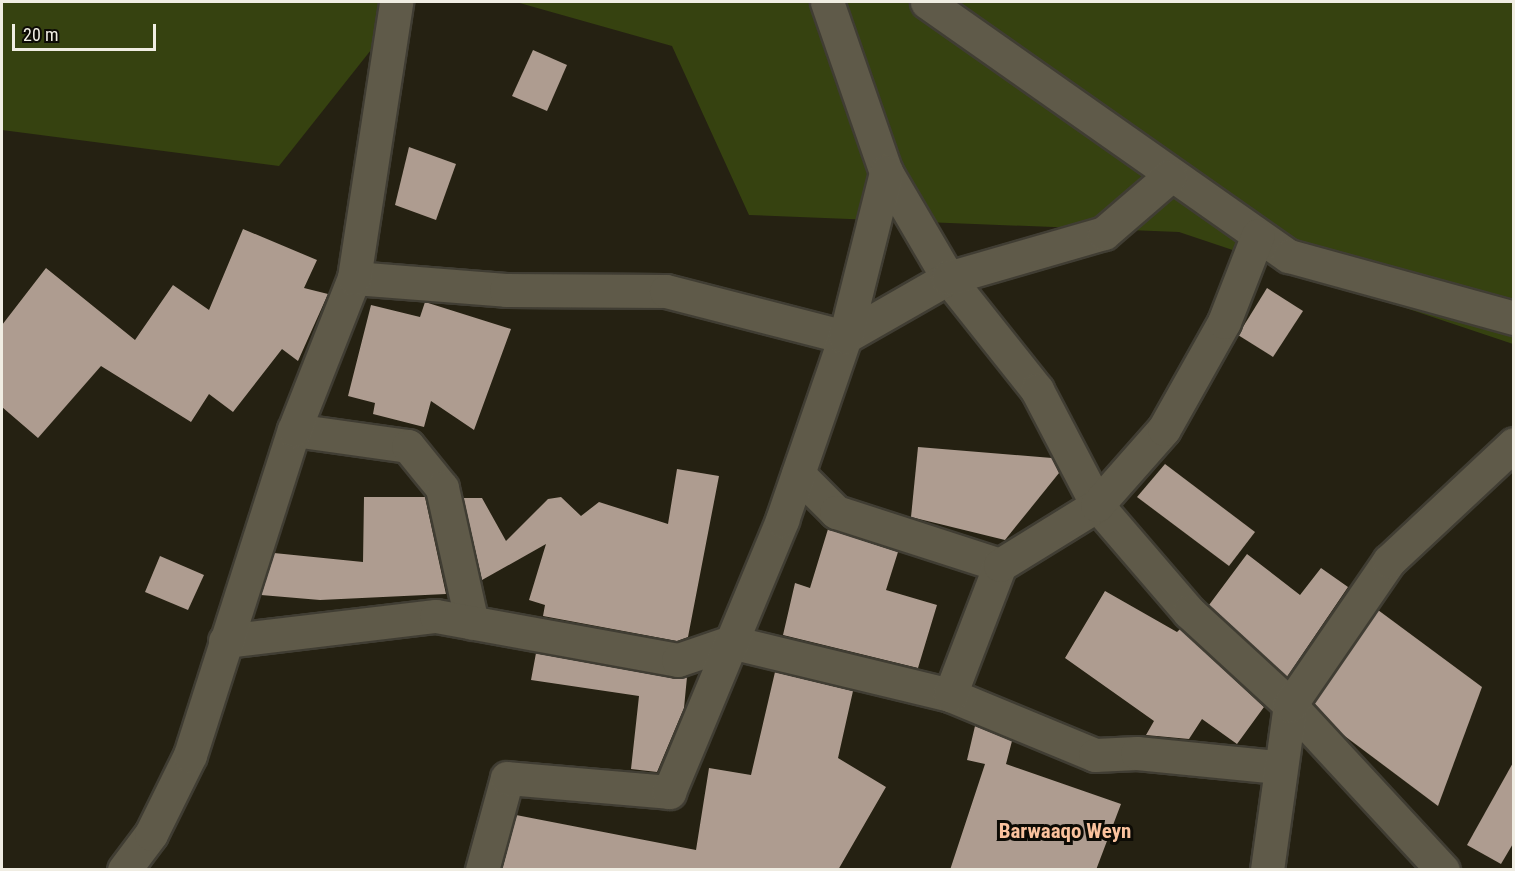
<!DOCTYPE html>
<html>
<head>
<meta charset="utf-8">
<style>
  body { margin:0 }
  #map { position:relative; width:1515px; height:871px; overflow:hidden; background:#252112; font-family:"Roboto Condensed",sans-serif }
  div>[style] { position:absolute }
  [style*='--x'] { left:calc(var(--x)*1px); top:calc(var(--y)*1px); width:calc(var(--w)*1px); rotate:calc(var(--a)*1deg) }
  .green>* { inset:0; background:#364210 }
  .building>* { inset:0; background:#ae9c90 }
  .roads { filter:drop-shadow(2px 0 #403d33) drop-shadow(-2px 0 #403d33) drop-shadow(0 2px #403d33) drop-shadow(0 -2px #403d33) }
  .minor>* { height:33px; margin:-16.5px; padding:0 16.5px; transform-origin:16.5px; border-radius:16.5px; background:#5f5a49 }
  span { translate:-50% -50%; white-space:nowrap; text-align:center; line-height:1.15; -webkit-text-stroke:6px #0d0b05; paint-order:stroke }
  .quarter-label { font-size:21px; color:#fac29e; font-weight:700 }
  .frame { position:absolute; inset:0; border:3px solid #f0ede3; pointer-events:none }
  .scale { position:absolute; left:12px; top:24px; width:144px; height:27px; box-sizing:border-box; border:3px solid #f0ede3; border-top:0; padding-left:8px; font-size:18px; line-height:21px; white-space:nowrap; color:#f0ede3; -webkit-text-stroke:4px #0d0b05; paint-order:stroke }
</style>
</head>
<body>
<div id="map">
  <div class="green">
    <div style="clip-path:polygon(2px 2px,409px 2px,279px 166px,2px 130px)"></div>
    <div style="clip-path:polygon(516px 2px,1513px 2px,1513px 344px,1179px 232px,749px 215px,672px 46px)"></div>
  </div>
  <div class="building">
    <div style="clip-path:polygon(533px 50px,567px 65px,547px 111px,512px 96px)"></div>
    <div style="clip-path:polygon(409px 147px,456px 164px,436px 220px,395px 205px)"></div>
    <div style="clip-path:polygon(243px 229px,317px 260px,304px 288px,328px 294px,298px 361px,282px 349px,233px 412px,209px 394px,191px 422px,101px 366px,38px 438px,2px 407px,2px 325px,46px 268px,135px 340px,173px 285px,209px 310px)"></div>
    <div style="clip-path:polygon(1267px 288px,1303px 311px,1273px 357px,1238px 335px)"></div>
    <div style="clip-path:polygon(425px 302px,511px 329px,474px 430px,431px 401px,424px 427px,373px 414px,375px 403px,348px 396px,371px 305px,420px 317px)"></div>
    <div style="clip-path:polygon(918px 447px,1052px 458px,1059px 473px,1005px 540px,911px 517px)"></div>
    <div style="clip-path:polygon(1165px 464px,1255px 532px,1229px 566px,1137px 497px)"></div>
    <div style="clip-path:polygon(677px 469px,719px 476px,688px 637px,677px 641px,543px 616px,545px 605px,529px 600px,546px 544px,482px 580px,463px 498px,482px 498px,506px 541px,548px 499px,561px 497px,581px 516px,599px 502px,668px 524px)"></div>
    <div style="clip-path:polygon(364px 497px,425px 497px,446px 594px,320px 600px,261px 595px,274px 553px,363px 562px)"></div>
    <div style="clip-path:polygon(828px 529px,898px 552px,886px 590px,937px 605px,918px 668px,783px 635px,795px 583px,810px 588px)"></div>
    <div style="clip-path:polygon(1247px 554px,1300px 595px,1321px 568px,1348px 587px,1287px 677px,1209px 605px)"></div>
    <div style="clip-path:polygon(160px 556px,204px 575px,188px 610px,145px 592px)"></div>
    <div style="clip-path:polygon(1105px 591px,1177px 632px,1180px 629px,1264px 707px,1237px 744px,1202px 719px,1189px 739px,1146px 735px,1154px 721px,1065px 658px)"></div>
    <div style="clip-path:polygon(1378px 610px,1482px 687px,1438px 806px,1342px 734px,1314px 703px)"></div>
    <div style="clip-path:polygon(536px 653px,687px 677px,684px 708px,657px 772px,631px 769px,639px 696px,531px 680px)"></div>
    <div style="clip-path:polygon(775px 672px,853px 691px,838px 758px,886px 787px,838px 870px,502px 870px,516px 815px,696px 850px,709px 768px,751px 775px)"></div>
    <div style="clip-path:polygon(975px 726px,1012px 741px,1006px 764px,1121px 804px,1096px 870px,950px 870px,985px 764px,967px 760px)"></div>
    <div style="clip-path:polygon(1514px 761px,1514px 842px,1501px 864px,1467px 845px)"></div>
  </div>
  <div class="roads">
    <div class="minor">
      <div style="--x:827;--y:2;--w:180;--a:70.9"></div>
      <div style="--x:886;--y:172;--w:123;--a:59.7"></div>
      <div style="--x:948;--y:278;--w:143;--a:51.5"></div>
      <div style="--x:1037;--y:390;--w:130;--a:62.4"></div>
      <div style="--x:1097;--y:505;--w:141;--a:49.3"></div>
      <div style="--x:1189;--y:612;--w:137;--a:42.6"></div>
      <div style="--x:1290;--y:705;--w:225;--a:47.2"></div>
      <div style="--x:927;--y:2;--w:442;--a:35.1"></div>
      <div style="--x:1289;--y:256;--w:233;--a:15.4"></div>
      <div style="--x:354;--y:278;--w:152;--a:4.5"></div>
      <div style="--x:506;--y:290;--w:160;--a:0.4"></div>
      <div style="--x:666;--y:291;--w:185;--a:14.4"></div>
      <div style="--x:845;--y:337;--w:119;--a:-29.8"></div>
      <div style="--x:948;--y:278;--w:162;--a:-16.1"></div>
      <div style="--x:1104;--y:233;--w:87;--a:-40.8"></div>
      <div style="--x:294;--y:430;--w:115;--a:8"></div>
      <div style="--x:408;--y:446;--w:54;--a:51"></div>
      <div style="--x:442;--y:488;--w:138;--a:77.5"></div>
      <div style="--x:798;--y:474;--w:54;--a:45"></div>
      <div style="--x:836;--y:512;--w:172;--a:17.9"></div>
      <div style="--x:225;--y:641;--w:212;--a:-6.8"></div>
      <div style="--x:436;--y:616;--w:246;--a:10.3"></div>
      <div style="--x:678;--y:660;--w:56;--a:-18.8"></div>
      <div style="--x:731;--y:642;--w:225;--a:13.6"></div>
      <div style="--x:950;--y:695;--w:157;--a:22.5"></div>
      <div style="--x:1095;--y:755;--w:42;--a:-2.7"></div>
      <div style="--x:1137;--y:753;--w:142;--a:5.7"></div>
      <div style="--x:950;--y:695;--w:139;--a:-69"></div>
      <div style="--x:1000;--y:565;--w:114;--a:-31.7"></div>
      <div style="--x:1097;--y:505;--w:101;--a:-48.6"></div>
      <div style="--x:1164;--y:429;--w:123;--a:-60.7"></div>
      <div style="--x:1224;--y:322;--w:93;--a:-68.7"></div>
      <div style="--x:124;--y:870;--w:45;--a:-53.1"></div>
      <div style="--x:151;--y:834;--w:88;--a:-63.7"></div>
      <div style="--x:190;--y:755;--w:341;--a:-72.3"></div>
      <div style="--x:294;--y:430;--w:163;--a:-68.5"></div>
      <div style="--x:354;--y:278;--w:279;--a:-81.3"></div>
      <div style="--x:482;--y:870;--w:95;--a:-74.8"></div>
      <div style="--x:507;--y:778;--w:163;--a:4.9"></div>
      <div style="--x:669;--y:792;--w:295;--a:-67.4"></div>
      <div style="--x:782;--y:520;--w:194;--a:-71"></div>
      <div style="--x:845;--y:337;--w:170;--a:-76"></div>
      <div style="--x:1267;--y:870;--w:167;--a:-82.1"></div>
      <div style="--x:1290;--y:705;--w:175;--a:-55.5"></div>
      <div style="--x:1389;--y:561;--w:171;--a:-43.1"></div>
    </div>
  </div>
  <div class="quarter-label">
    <span style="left:1065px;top:831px">Barwaaqo Weyn</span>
  </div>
  <div class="frame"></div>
  <div class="scale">20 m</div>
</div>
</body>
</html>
